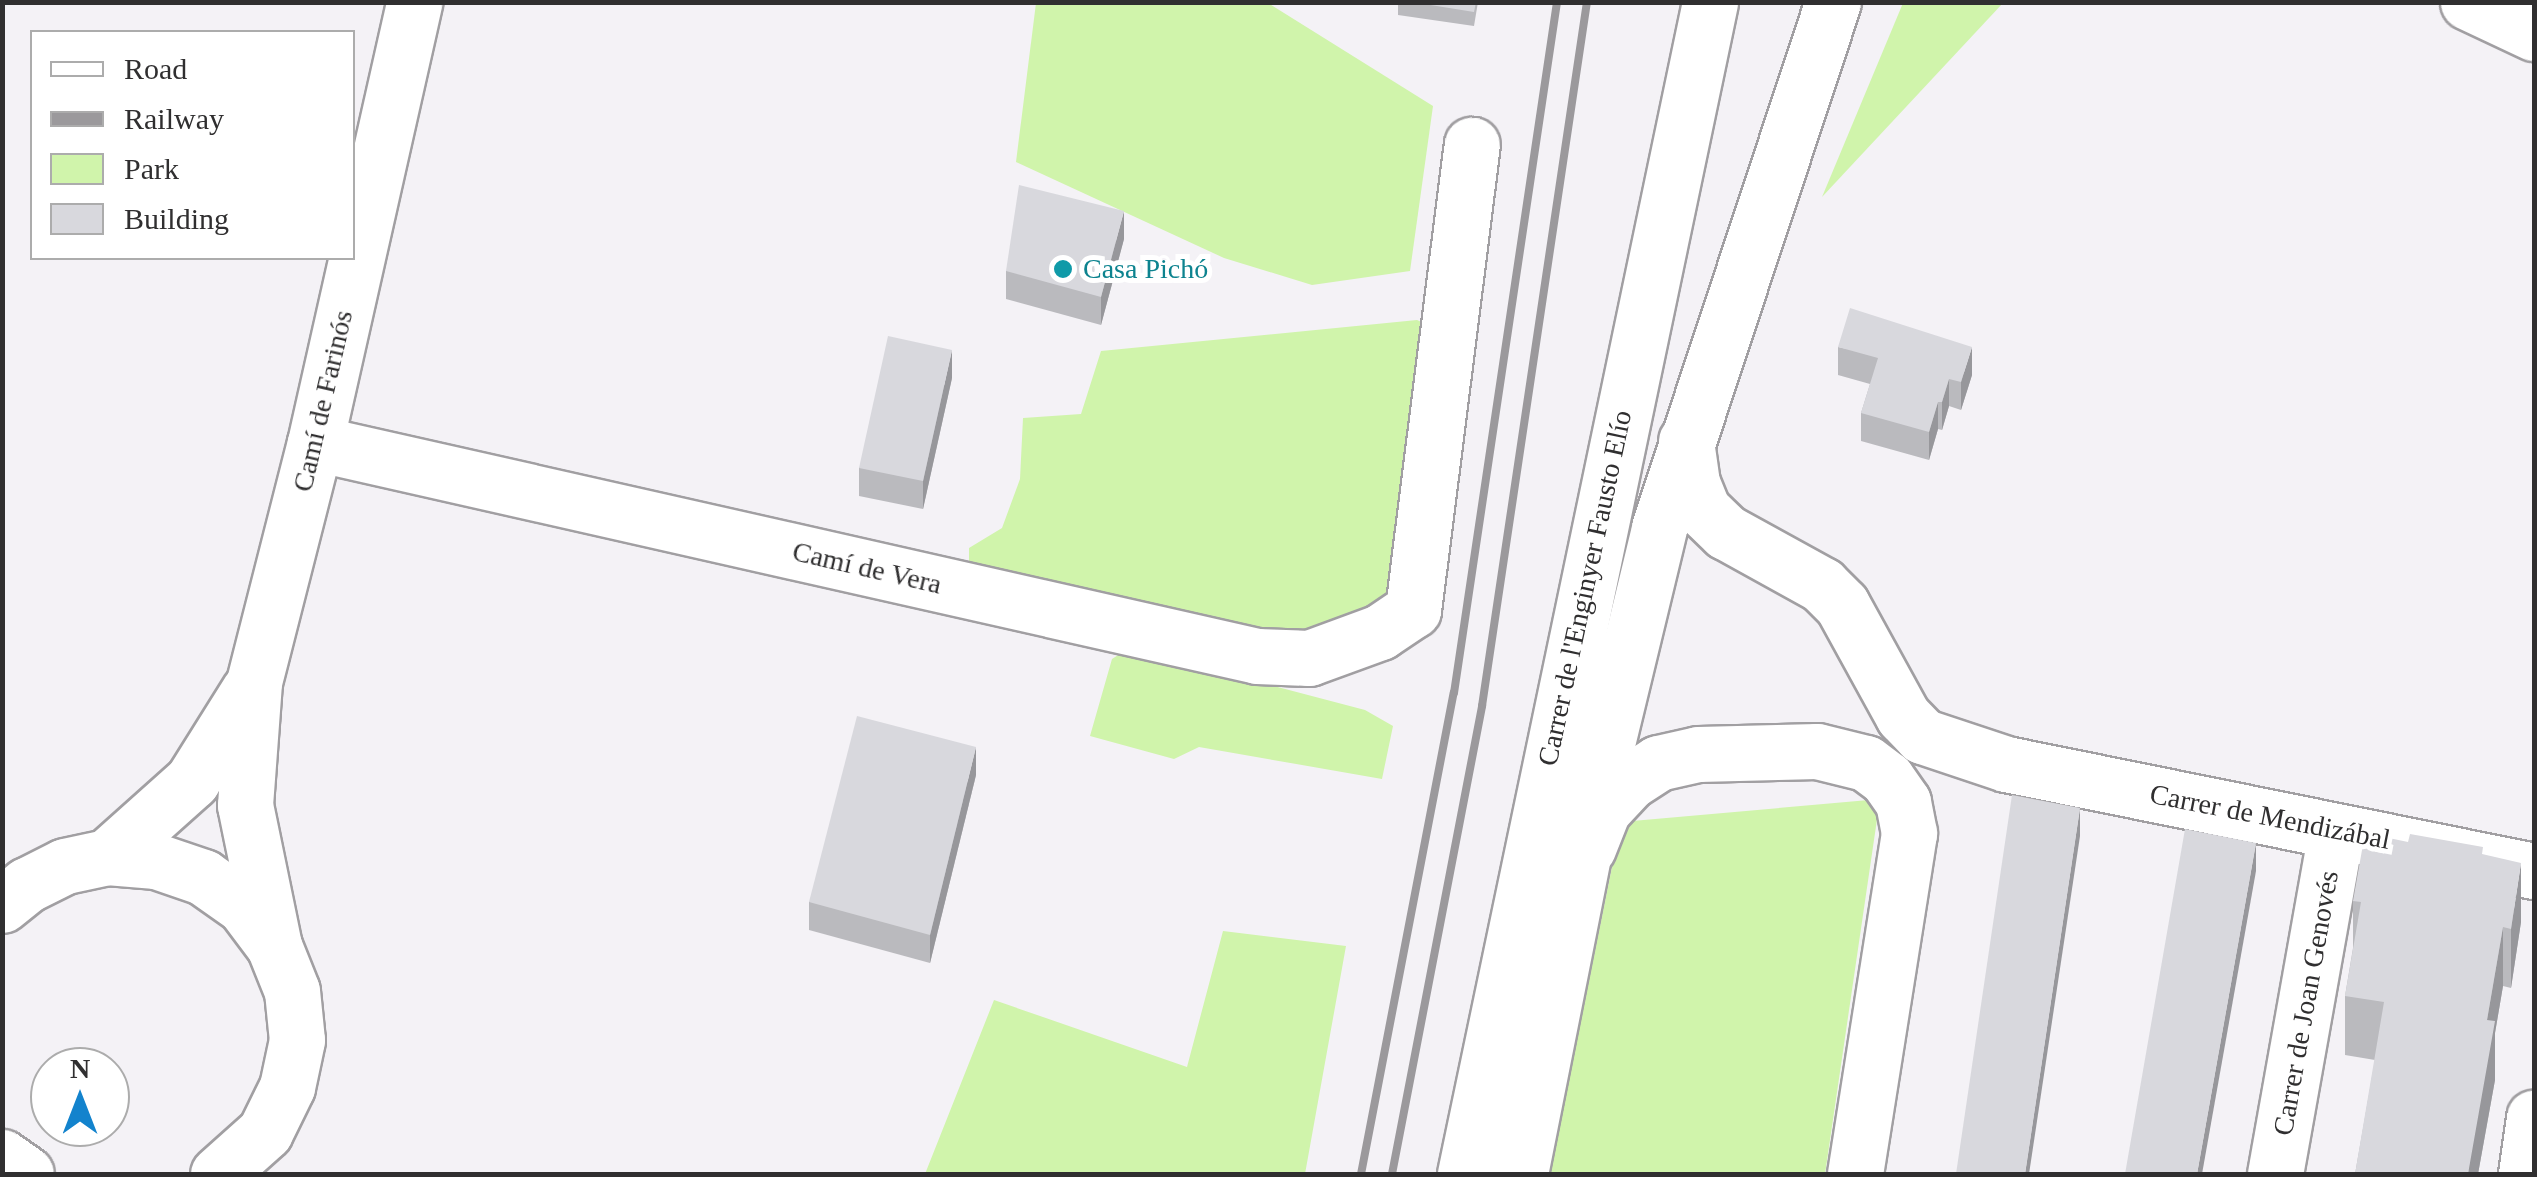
<!DOCTYPE html>
<html>
<head>
<meta charset="utf-8">
<style>
  body { margin:0 }
  #map { position:relative; width:2537px; height:1177px; overflow:hidden; background:#f4f2f6; font-family:"Times New Roman",serif }
  div>[style] { position:absolute }
  [style*='--x'] { left:calc(var(--x)*1px); top:calc(var(--y)*1px); width:calc(var(--w)*1px); rotate:calc(var(--a)*1deg) }
  .green>* { inset:0; background:#d0f4ab }
  .roads { filter:drop-shadow(2px 0 #a19fa2) drop-shadow(-2px 0 #a19fa2) drop-shadow(0 2px #a19fa2) drop-shadow(0 -2px #a19fa2) }
  .street>* { height:55px; margin:-27.5px; padding:0 27.5px; transform-origin:27.5px; border-radius:27.5px; background:#fff }
  .secondary>* { height:55px; margin:-27.5px; padding:0 27.5px; transform-origin:27.5px; border-radius:27.5px; background:#fff }
  .rail>* { height:8px; margin:-4px; padding:0 4px; transform-origin:4px; border-radius:4px; background:#9b999c }
  .wall>* { inset:0; background:#bababe }
  .shaded-wall>* { inset:0; background:#97979b }
  .building>* { inset:0; background:#d8d8dd }
  .dots>* { width:28px; height:28px; translate:-50% -50%; box-sizing:border-box; border:5px solid #fff; border-radius:50% }
  span { translate:-50% -50%; white-space:nowrap; text-align:center; line-height:1.15; -webkit-text-stroke:10px #fff; paint-order:stroke }
  .culture-label { font-size:28px; color:#0d838f }
  .left { translate:0 -50%; text-align:left }
  .street-label { font-size:28px; color:#302f30 }
  .frame { position:absolute; inset:0; border:5px solid #302f30; pointer-events:none }
  .legend { position:absolute; left:30px; top:30px; width:325px; height:230px; box-sizing:border-box; background:#fff; border:2px solid #acacac; margin:0; padding:12px 18px; list-style:none; font-size:30px; color:#302f30 }
  .legend li { display:flex; align-items:center; gap:20px; height:50px }
  .legend b { width:50px; border:2px solid #acacac }
  .north { position:absolute; left:30px; top:1047px; width:100px; height:100px; box-sizing:border-box; background:#fff; border:2px solid #acacac; border-radius:50%; rotate:0deg; font-size:28px; font-weight:700; line-height:40px; text-align:center; color:#302f30 }
  .north::after { content:''; display:block; margin:auto; width:35px; height:45px; background:#1383cd; clip-path:polygon(50% 0,100% 100%,50% 72%,0 100%) }
</style>
</head>
<body>
<div id="map">
  <div class="green">
    <div style="clip-path:polygon(1036px 3px,1268px 3px,1433px 106px,1410px 271px,1312px 285px,1224px 258px,1016px 162px)"></div>
    <div style="clip-path:polygon(1903px 3px,2003px 3px,1822px 197px)"></div>
    <div style="clip-path:polygon(1417px 320px,1428px 325px,1394px 595px,1345px 625px,1287px 636px,969px 562px,969px 548px,1002px 528px,1020px 479px,1023px 418px,1081px 414px,1101px 351px)"></div>
    <div style="clip-path:polygon(1129px 648px,1365px 710px,1393px 726px,1382px 779px,1199px 747px,1174px 759px,1090px 736px,1112px 659px)"></div>
    <div style="clip-path:polygon(1880px 799px,1825px 1174px,1550px 1174px,1621px 822px)"></div>
    <div style="clip-path:polygon(1223px 931px,1346px 946px,1305px 1174px,925px 1174px,994px 1000px,1187px 1067px)"></div>
  </div>
  <div class="roads">
    <div class="street">
      <div style="--x:2468;--y:2;--w:73;--a:25.2"></div>
      <div style="--x:1686;--y:441;--w:42;--a:81.9"></div>
      <div style="--x:1692;--y:483;--w:29;--a:68"></div>
      <div style="--x:1703;--y:510;--w:32;--a:44"></div>
      <div style="--x:1726;--y:532;--w:110;--a:28.9"></div>
      <div style="--x:1822;--y:585;--w:28;--a:45"></div>
      <div style="--x:1842;--y:605;--w:127;--a:61.2"></div>
      <div style="--x:1903;--y:716;--w:28;--a:46"></div>
      <div style="--x:1922;--y:736;--w:89;--a:18.4"></div>
      <div style="--x:2006;--y:764;--w:539;--a:11.46"></div>
      <div style="--x:315;--y:443;--w:966;--a:12.74"></div>
      <div style="--x:1257;--y:656;--w:52;--a:2.2"></div>
      <div style="--x:1309;--y:658;--w:76;--a:-20.1"></div>
      <div style="--x:1380;--y:632;--w:40;--a:-34"></div>
      <div style="--x:1413;--y:610;--w:469;--a:-82.8"></div>
      <div style="--x:1588;--y:848;--w:41;--a:-68.5"></div>
      <div style="--x:1603;--y:810;--w:38;--a:-47"></div>
      <div style="--x:1629;--y:782;--w:35;--a:-33"></div>
      <div style="--x:1658;--y:763;--w:41;--a:-12.7"></div>
      <div style="--x:1698;--y:754;--w:119;--a:-1.4"></div>
      <div style="--x:1817;--y:751;--w:50;--a:13.8"></div>
      <div style="--x:1866;--y:763;--w:26;--a:37"></div>
      <div style="--x:1887;--y:779;--w:28;--a:55"></div>
      <div style="--x:1903;--y:802;--w:32;--a:79"></div>
      <div style="--x:1909;--y:833;--w:345;--a:99"></div>
      <div style="--x:107;--y:857;--w:114;--a:-41.8"></div>
      <div style="--x:192;--y:781;--w:107;--a:-57.9"></div>
      <div style="--x:2;--y:905;--w:32;--a:-39"></div>
      <div style="--x:27;--y:885;--w:42;--a:-26.6"></div>
      <div style="--x:65;--y:866;--w:43;--a:-12.1"></div>
      <div style="--x:107;--y:857;--w:49;--a:4.7"></div>
      <div style="--x:156;--y:861;--w:50;--a:18.8"></div>
      <div style="--x:203;--y:877;--w:50;--a:35.3"></div>
      <div style="--x:244;--y:906;--w:50;--a:53.1"></div>
      <div style="--x:274;--y:946;--w:48;--a:68.2"></div>
      <div style="--x:292;--y:991;--w:49;--a:84.2"></div>
      <div style="--x:297;--y:1040;--w:48;--a:102"></div>
      <div style="--x:287;--y:1087;--w:50;--a:116.1"></div>
      <div style="--x:265;--y:1132;--w:63;--a:138.2"></div>
      <div style="--x:274;--y:946;--w:144;--a:-101.6"></div>
      <div style="--x:245;--y:805;--w:123;--a:-85.8"></div>
      <div style="--x:254;--y:682;--w:247;--a:-75.7"></div>
      <div style="--x:315;--y:443;--w:452;--a:-77.3"></div>
      <div style="--x:2;--y:1157;--w:29;--a:35"></div>
      <div style="--x:2275;--y:1174;--w:348;--a:-79.9"></div>
      <div style="--x:2526;--y:1174;--w:57;--a:-81.9"></div>
    </div>
    <div class="secondary">
      <div style="--x:1465;--y:1174;--w:1197;--a:-78.19"></div>
      <div style="--x:1520;--y:1174;--w:397;--a:-78.8"></div>
      <div style="--x:1597;--y:785;--w:264;--a:-76.4"></div>
      <div style="--x:1659;--y:528;--w:554;--a:-71.7"></div>
    </div>
  </div>
  <div class="rail">
    <div style="--x:1361;--y:1174;--w:490;--a:-79.1"></div>
    <div style="--x:1454;--y:693;--w:699;--a:-81.52"></div>
    <div style="--x:1392;--y:1174;--w:477;--a:-79.1"></div>
    <div style="--x:1482;--y:706;--w:712;--a:-81.52"></div>
  </div>
  <div class="wall">
    <div style="clip-path:polygon(1398px 2px,1478px 2px,1474px 26px,1398px 15px)"></div>
    <div style="clip-path:polygon(1124px 239px,1101px 325px,1006px 299px,1006px 271px)"></div>
    <div style="clip-path:polygon(1838px 347px,1972px 375px,1961px 410px,1949px 406px,1942px 430px,1938px 429px,1929px 460px,1861px 441px,1861px 413px,1870px 384px,1838px 375px)"></div>
    <div style="clip-path:polygon(952px 378px,923px 509px,859px 496px,859px 468px)"></div>
    <div style="clip-path:polygon(976px 775px,930px 963px,809px 930px,809px 902px)"></div>
    <div style="clip-path:polygon(2408px 842px,2483px 855px,2521px 922px,2511px 988px,2503px 986px,2495px 1033px,2495px 1080px,2478px 1174px,2355px 1174px,2375px 1060px,2345px 1055px,2345px 996px,2353px 948px,2353px 901px)"></div>
  </div>
  <div class="shaded-wall">
    <div style="clip-path:polygon(1124px 211px,1124px 239px,1101px 325px,1101px 297px)"></div>
    <div style="clip-path:polygon(1972px 347px,1972px 375px,1961px 410px,1961px 382px)"></div>
    <div style="clip-path:polygon(952px 350px,952px 378px,923px 509px,923px 481px)"></div>
    <div style="clip-path:polygon(1949px 379px,1949px 406px,1942px 430px,1942px 402px)"></div>
    <div style="clip-path:polygon(1938px 402px,1938px 429px,1929px 460px,1929px 432px)"></div>
    <div style="clip-path:polygon(976px 747px,976px 775px,930px 963px,930px 935px)"></div>
    <div style="clip-path:polygon(2080px 808px,2080px 836px,2029px 1174px,2025px 1174px)"></div>
    <div style="clip-path:polygon(2256px 843px,2256px 871px,2202px 1174px,2197px 1174px)"></div>
    <div style="clip-path:polygon(2521px 863px,2521px 922px,2511px 988px,2511px 929px)"></div>
    <div style="clip-path:polygon(2503px 927px,2503px 986px,2495px 1033px,2495px 1080px,2478px 1174px,2468px 1174px,2487px 1020px)"></div>
  </div>
  <div class="building">
    <div style="clip-path:polygon(1412px 2px,1476px 2px,1474px 12px)"></div>
    <div style="clip-path:polygon(1019px 185px,1124px 211px,1101px 297px,1006px 271px)"></div>
    <div style="clip-path:polygon(1850px 308px,1972px 347px,1961px 382px,1949px 379px,1942px 402px,1938px 402px,1929px 432px,1861px 413px,1878px 358px,1838px 347px)"></div>
    <div style="clip-path:polygon(888px 336px,952px 350px,923px 481px,859px 468px)"></div>
    <div style="clip-path:polygon(857px 716px,976px 747px,930px 935px,809px 902px)"></div>
    <div style="clip-path:polygon(2012px 795px,2080px 808px,2025px 1174px,1956px 1174px)"></div>
    <div style="clip-path:polygon(2185px 829px,2256px 843px,2197px 1174px,2125px 1174px)"></div>
    <div style="clip-path:polygon(2365px 833px,2408px 842px,2410px 834px,2483px 847px,2482px 854px,2521px 863px,2511px 929px,2503px 927px,2487px 1020px,2495px 1021px,2468px 1174px,2355px 1174px,2384px 1002px,2345px 996px,2361px 902px,2353px 901px)"></div>
  </div>
  <div class="dots">
    <div style="left:1063px;top:269px;background:#0f9aa8"></div>
  </div>
  <div class="culture-label">
    <span class="left" style="left:1083px;top:269px">Casa Pichó</span>
  </div>
  <div class="street-label">
    <span style="left:323px;top:401px;rotate:-77deg">Camí de Farinós</span>
    <span style="left:867px;top:568px;rotate:13deg">Camí de Vera</span>
    <span style="left:1585px;top:588px;rotate:-78deg">Carrer de l'Enginyer Fausto Elío</span>
    <span style="left:2270px;top:817px;rotate:11deg">Carrer de Mendizábal</span>
    <span style="left:2306px;top:1003px;rotate:-80deg">Carrer de Joan Genovés</span>
  </div>
  <div class="frame"></div>
  <ul class="legend">
  <li><b style="height:12px;background:#fff"></b>Road</li>
  <li><b style="height:12px;background:#9b999c"></b>Railway</li>
  <li><b style="height:28px;background:#d0f4ab"></b>Park</li>
  <li><b style="height:28px;background:#d8d8dd"></b>Building</li>
  </ul>
  <div class="north">N</div>
</div>
</body>
</html>
